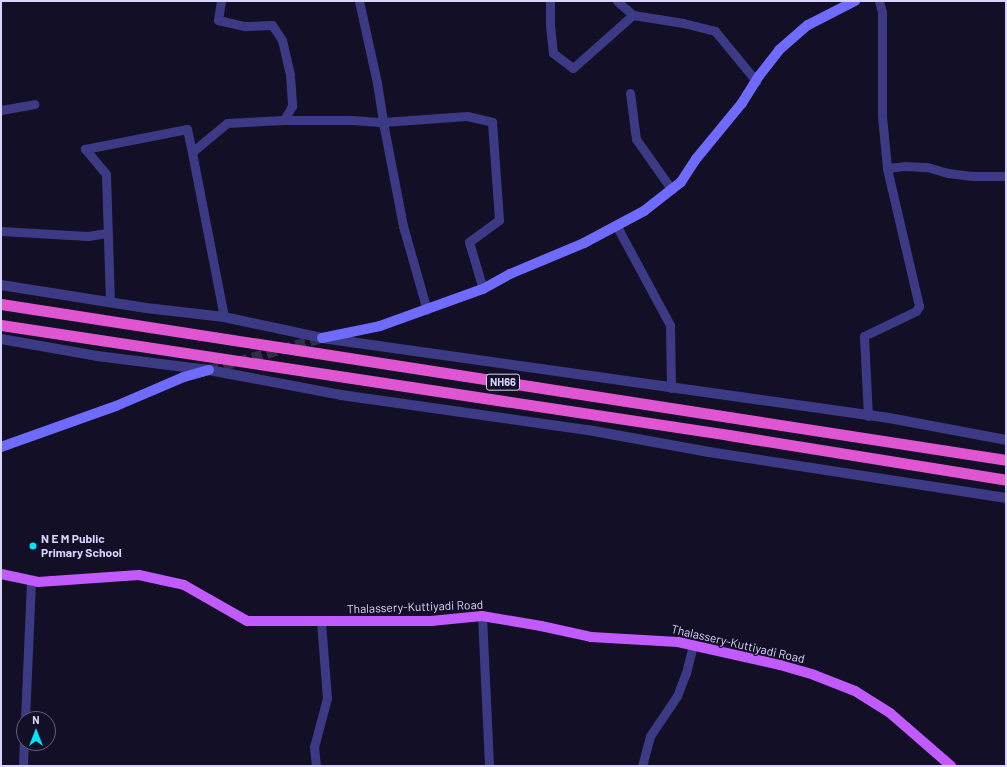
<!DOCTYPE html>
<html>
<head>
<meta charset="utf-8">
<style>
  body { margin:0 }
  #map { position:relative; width:1007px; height:767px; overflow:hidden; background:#130f26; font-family:Barlow,sans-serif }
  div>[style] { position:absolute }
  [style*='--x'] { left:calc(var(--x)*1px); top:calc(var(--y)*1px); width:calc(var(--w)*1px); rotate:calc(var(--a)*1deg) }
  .secondary-tunnel>* { height:10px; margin-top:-5px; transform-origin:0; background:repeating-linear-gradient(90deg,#312d47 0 10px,transparent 0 15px) }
  .minor>* { height:9px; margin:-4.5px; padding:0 4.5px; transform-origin:4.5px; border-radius:4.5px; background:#3d3a85 }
  .tertiary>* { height:10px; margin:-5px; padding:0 5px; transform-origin:5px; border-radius:5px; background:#3d3a85 }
  .secondary>* { height:10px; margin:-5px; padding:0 5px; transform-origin:5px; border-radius:5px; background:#6f6bff }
  .primary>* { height:10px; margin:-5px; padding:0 5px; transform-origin:5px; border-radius:5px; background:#c25bff }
  .trunk>* { height:11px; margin:-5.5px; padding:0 5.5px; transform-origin:5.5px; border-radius:5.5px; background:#e055d1 }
  .dots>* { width:11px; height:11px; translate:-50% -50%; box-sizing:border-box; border:2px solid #130f26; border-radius:50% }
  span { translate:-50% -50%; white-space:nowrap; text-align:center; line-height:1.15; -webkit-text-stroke:3px #130f26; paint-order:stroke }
  .shield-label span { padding:1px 3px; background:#130f26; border:1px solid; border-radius:3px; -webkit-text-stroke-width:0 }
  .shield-label { font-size:11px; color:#d9d4ff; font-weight:700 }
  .poi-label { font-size:12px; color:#d9d4ff; font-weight:700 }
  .left { translate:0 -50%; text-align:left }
  .street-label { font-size:12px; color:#d9d4ff }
  .frame { position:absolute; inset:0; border:2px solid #d9d4ff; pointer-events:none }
  .north { position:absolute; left:16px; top:711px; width:40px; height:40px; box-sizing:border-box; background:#130f26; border:1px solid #625e7d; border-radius:50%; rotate:0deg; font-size:11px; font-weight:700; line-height:16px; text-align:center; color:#d9d4ff }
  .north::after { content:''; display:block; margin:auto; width:14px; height:18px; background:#00e5ff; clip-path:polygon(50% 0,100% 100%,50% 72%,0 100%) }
</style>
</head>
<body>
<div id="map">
  <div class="secondary-tunnel">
    <div style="--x:209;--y:370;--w:117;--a:-15.8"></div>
  </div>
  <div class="minor">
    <div style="--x:221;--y:1;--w:19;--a:99"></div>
    <div style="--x:218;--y:20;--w:28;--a:13"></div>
    <div style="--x:245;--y:26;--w:27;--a:-2"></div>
    <div style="--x:272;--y:25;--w:18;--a:56"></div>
    <div style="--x:282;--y:40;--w:36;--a:77"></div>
    <div style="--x:290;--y:75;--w:31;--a:86"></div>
    <div style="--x:292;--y:106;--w:16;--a:120"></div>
    <div style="--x:359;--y:1;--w:84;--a:77.6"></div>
    <div style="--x:377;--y:83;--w:39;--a:81"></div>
    <div style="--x:383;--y:122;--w:106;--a:79.1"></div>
    <div style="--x:403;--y:226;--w:87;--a:74.1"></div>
    <div style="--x:550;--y:1;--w:24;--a:90"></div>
    <div style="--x:550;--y:25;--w:28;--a:84"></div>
    <div style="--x:553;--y:53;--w:25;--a:37"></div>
    <div style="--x:573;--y:68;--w:80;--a:-41.5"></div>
    <div style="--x:633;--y:15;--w:21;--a:-139"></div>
    <div style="--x:633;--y:15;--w:51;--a:9.1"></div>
    <div style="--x:683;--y:23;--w:33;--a:14"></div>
    <div style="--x:715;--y:31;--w:65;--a:50.6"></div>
    <div style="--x:630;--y:93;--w:46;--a:82.6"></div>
    <div style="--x:636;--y:139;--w:62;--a:54.8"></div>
    <div style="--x:1;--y:110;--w:34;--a:-10"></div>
    <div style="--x:887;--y:168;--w:18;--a:-6"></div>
    <div style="--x:905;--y:166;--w:22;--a:3"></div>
    <div style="--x:927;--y:167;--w:22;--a:16"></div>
    <div style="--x:948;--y:173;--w:26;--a:7"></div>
    <div style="--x:974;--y:176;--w:32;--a:0"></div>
    <div style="--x:616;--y:225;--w:114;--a:61.6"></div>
    <div style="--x:670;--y:325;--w:63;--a:89.1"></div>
    <div style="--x:1;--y:231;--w:87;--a:3.3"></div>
    <div style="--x:88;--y:236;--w:19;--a:-9"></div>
    <div style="--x:110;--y:302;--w:128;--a:-91.8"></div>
    <div style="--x:106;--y:174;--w:33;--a:-130"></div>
    <div style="--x:85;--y:149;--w:104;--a:-11.1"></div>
    <div style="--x:187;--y:129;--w:24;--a:78"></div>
    <div style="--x:224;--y:317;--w:168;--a:-101"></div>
    <div style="--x:192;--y:152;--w:45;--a:-39.6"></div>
    <div style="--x:227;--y:123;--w:57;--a:-3"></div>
    <div style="--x:284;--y:120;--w:68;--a:0"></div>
    <div style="--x:352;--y:120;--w:31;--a:4"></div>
    <div style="--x:383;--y:122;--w:84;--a:-4.1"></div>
    <div style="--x:467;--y:116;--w:26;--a:13"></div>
    <div style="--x:492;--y:122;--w:98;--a:85.9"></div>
    <div style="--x:499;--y:220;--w:37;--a:144"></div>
    <div style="--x:469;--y:242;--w:49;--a:73.4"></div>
    <div style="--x:868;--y:416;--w:80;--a:-92.9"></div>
    <div style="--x:864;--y:336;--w:58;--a:-25.7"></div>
    <div style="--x:916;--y:311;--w:6;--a:-59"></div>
    <div style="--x:919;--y:306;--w:142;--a:-103.1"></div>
    <div style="--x:887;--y:168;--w:52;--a:-95.5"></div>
    <div style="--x:882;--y:116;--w:104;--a:-90"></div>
    <div style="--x:882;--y:12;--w:11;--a:-105"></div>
    <div style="--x:482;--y:616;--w:150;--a:87.3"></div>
    <div style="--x:25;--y:719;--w:139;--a:-87.5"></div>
    <div style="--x:23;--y:766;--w:31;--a:-88"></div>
    <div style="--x:316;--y:766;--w:19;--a:-96"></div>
    <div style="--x:314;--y:747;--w:51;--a:-75.1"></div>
    <div style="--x:327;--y:698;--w:76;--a:-94.5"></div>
    <div style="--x:642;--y:766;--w:31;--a:-75"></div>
    <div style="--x:650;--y:736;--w:48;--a:-56"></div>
    <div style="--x:677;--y:696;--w:25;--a:-69"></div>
    <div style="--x:686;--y:673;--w:29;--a:-76"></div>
  </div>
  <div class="tertiary">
    <div style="--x:1;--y:285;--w:147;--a:9"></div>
    <div style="--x:146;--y:308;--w:79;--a:6.6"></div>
    <div style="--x:224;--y:317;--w:100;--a:12.1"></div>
    <div style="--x:322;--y:338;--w:573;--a:8.03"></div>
    <div style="--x:889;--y:418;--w:119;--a:10.6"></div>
    <div style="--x:1;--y:339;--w:97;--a:10"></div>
    <div style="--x:97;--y:356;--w:113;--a:7.1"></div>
    <div style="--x:209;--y:370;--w:134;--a:10.7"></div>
    <div style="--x:341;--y:395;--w:249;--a:8.1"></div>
    <div style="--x:588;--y:430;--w:123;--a:10.3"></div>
    <div style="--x:709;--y:452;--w:301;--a:8.8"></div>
  </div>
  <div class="secondary">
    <div style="--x:322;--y:338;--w:59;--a:-11.7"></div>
    <div style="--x:380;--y:326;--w:109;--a:-19.8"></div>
    <div style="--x:483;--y:289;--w:31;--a:-29"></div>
    <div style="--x:510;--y:274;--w:80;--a:-22.7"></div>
    <div style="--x:584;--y:243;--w:68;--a:-28.1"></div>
    <div style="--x:644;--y:211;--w:47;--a:-38.1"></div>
    <div style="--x:681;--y:182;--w:27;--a:-57"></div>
    <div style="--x:696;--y:159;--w:72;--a:-50.6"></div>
    <div style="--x:742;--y:103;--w:32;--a:-58"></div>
    <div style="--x:759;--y:76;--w:33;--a:-52"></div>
    <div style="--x:779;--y:50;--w:38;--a:-41"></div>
    <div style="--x:808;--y:25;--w:53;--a:-27.1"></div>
    <div style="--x:1;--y:447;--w:122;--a:-19.6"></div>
    <div style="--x:116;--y:406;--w:74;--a:-23.1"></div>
    <div style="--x:184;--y:377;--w:26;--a:-16"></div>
  </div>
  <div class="primary">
    <div style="--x:1;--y:574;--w:38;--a:12"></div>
    <div style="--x:38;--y:582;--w:101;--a:-4"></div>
    <div style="--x:139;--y:575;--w:46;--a:12.5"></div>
    <div style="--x:184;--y:585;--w:73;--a:29.7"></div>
    <div style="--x:247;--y:621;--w:184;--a:0"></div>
    <div style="--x:431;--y:621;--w:51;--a:-5.6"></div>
    <div style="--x:482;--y:616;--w:60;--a:9.6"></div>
    <div style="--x:541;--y:626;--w:51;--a:12.4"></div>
    <div style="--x:591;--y:637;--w:87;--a:3.3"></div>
    <div style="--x:678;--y:642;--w:105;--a:12.7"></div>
    <div style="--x:780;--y:665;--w:35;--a:16"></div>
    <div style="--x:814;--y:675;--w:44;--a:21.3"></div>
    <div style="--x:855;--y:691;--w:41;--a:32.2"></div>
    <div style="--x:890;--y:713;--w:81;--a:41"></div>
  </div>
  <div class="trunk">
    <div style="--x:1;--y:304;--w:1017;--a:8.82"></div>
    <div style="--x:1;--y:325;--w:736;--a:8.59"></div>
    <div style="--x:729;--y:435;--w:281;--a:9.2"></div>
  </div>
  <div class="dots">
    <div style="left:33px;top:546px;background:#00e5ff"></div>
  </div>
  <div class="shield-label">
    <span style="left:503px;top:382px">NH66</span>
  </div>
  <div class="poi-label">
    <span class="left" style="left:41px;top:546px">N E M Public<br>Primary School</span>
  </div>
  <div class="street-label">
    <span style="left:415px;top:607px;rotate:-2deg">Thalassery-Kuttiyadi Road</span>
    <span style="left:738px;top:644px;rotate:13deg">Thalassery-Kuttiyadi Road</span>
  </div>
  <div class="frame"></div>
  <div class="north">N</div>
</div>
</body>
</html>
